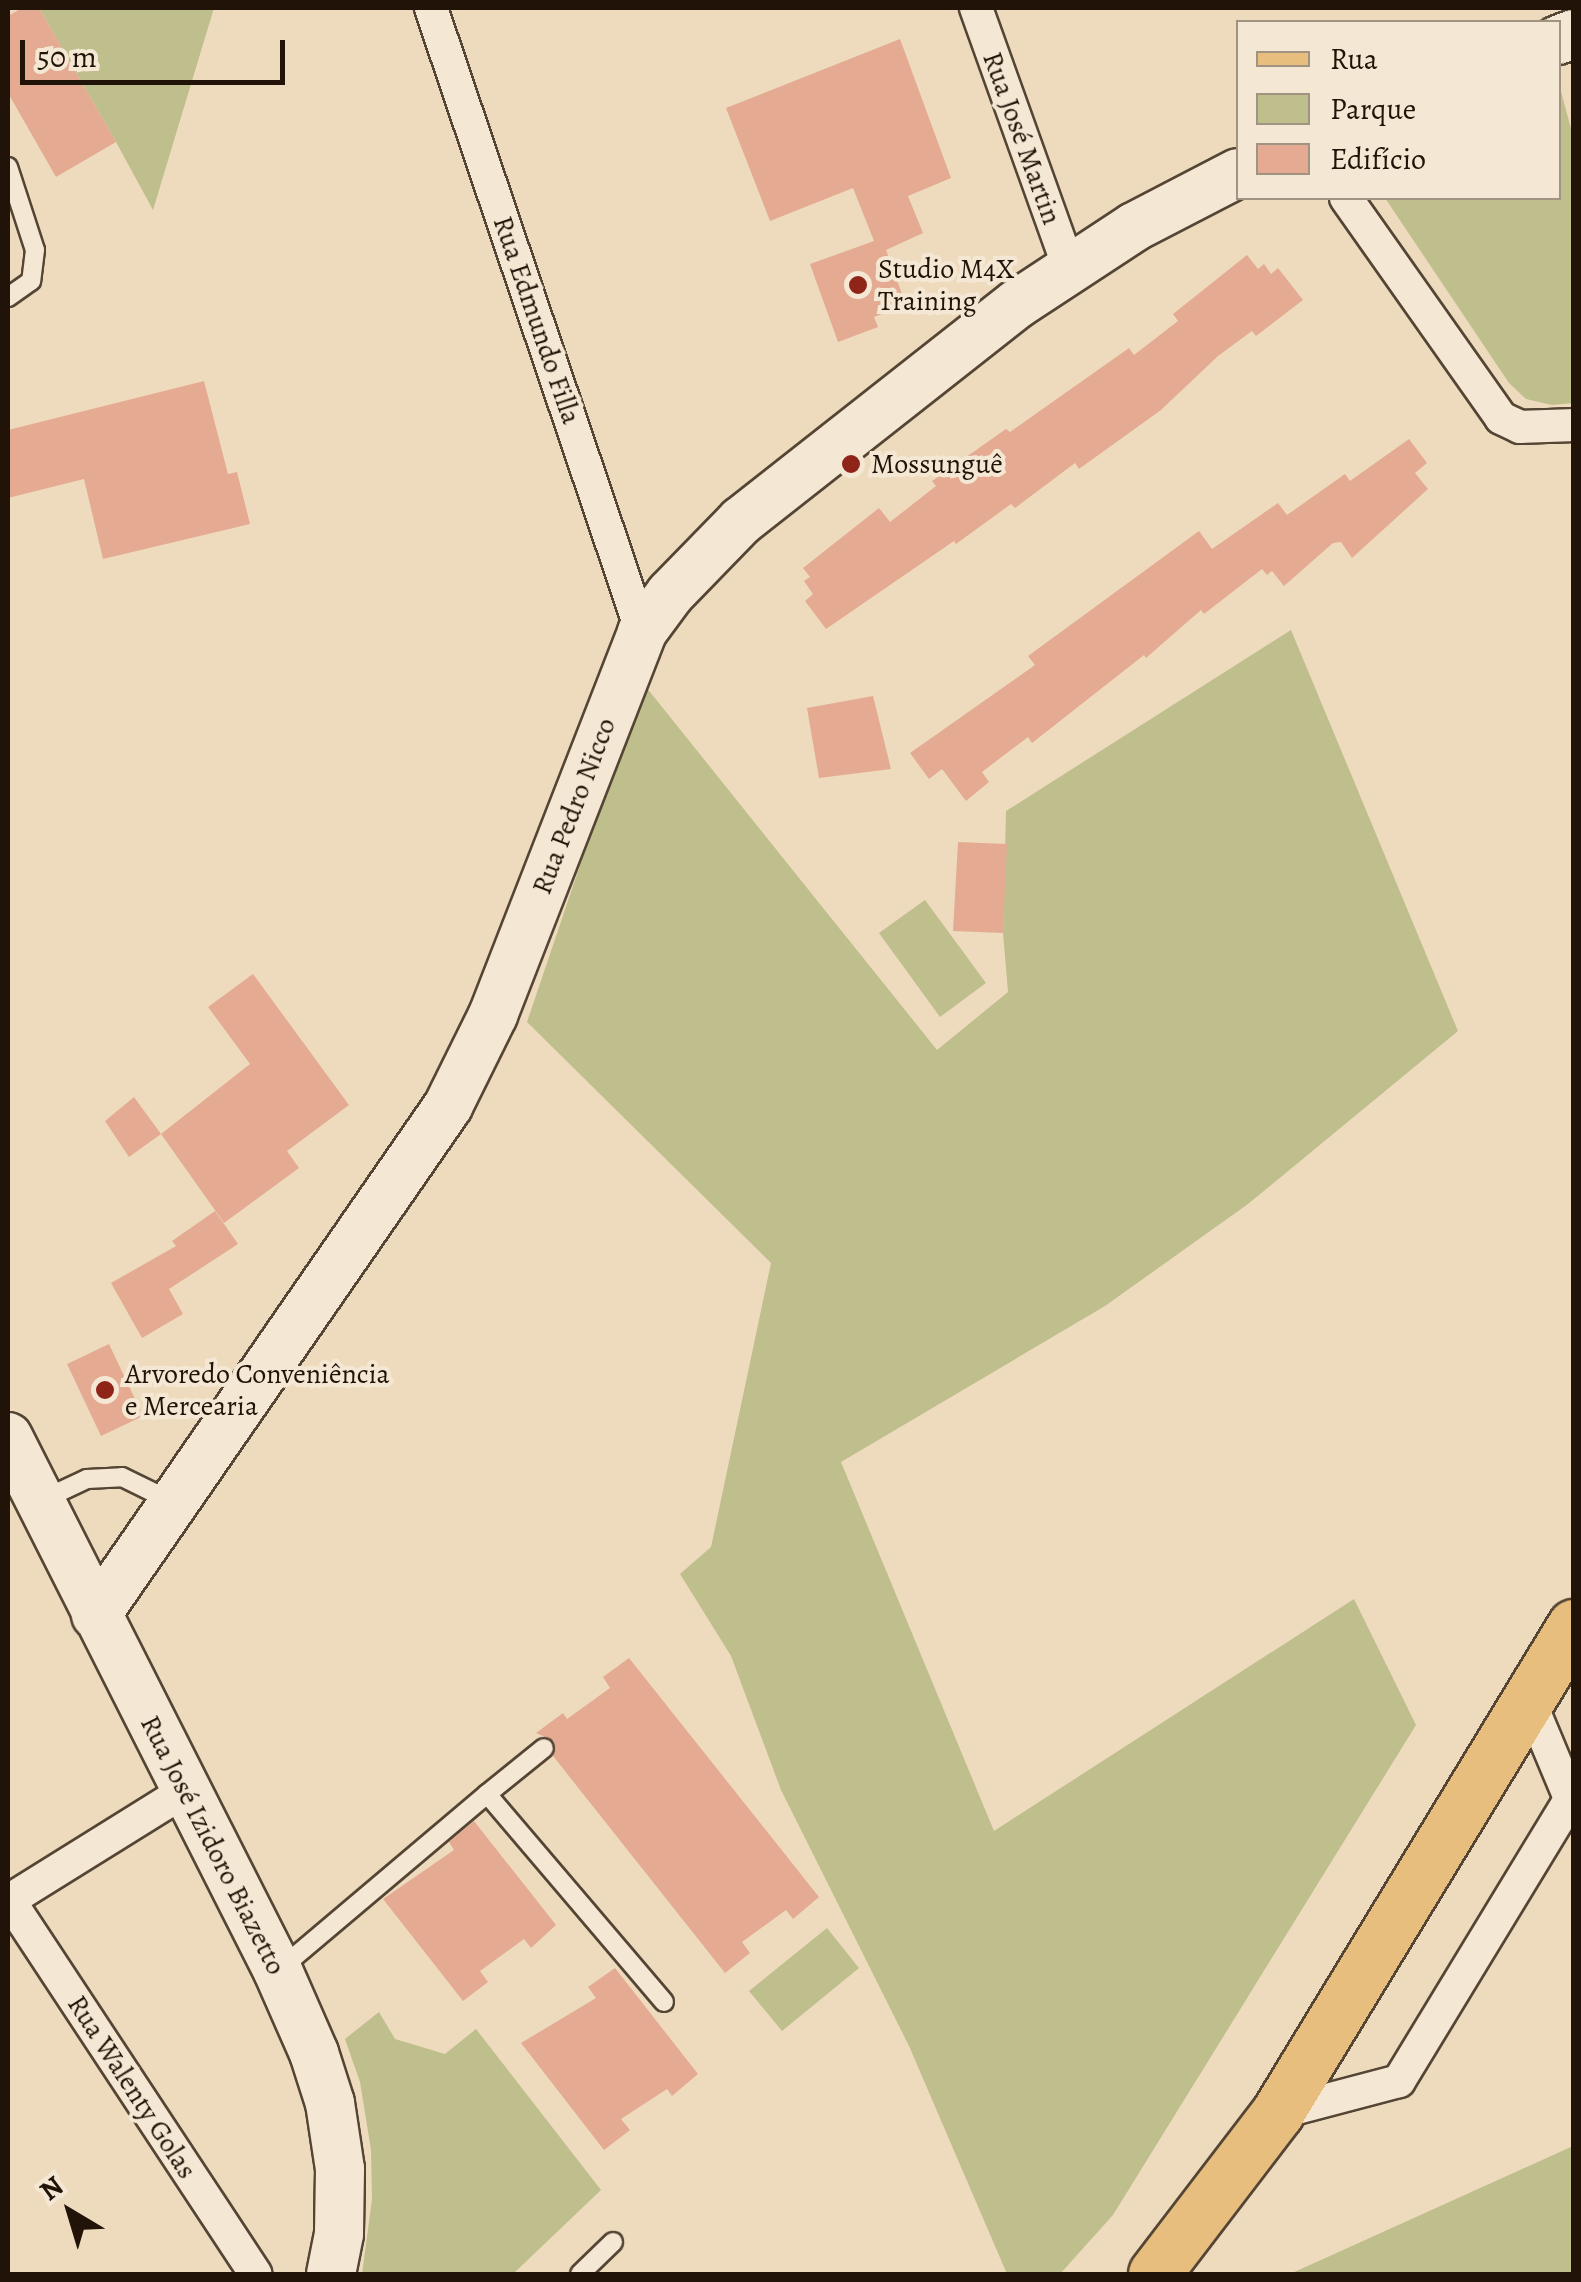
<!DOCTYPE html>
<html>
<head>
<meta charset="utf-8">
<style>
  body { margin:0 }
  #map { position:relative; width:1581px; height:2282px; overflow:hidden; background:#eedbbd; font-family:Alegreya,serif }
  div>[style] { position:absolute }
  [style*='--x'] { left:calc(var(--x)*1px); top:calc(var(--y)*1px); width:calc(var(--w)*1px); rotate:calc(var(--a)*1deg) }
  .green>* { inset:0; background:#bfbe8d }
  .building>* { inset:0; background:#e4ab92 }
  .roads { filter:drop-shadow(2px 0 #544534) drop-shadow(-2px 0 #544534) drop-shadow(0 2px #544534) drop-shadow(0 -2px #544534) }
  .lane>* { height:18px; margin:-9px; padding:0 9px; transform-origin:9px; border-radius:9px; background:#f4e8d4 }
  .street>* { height:32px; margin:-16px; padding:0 16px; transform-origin:16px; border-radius:16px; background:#f4e8d4 }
  .secondary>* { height:48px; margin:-24px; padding:0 24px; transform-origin:24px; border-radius:24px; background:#f4e8d4 }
  .primary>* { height:52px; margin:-26px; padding:0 26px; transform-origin:26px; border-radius:26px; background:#e7be7e }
  .dots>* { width:28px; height:28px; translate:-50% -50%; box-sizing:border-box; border:5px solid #f4e8d4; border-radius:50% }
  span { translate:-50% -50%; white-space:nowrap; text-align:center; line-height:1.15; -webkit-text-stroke:8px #f4e8d4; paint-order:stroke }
  .street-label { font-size:28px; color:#211307 }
  .poi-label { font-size:28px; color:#211307 }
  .left { translate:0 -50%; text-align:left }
  .frame { position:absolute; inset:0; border:10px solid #211307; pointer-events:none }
  .legend { position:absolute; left:1236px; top:20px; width:325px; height:180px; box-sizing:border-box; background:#f4e8d4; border:2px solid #a09382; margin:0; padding:12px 18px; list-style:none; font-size:30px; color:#211307 }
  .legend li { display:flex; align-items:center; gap:20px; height:50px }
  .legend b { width:50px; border:2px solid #a09382 }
  .north { position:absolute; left:20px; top:2162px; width:100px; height:100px; -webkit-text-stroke:8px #f4e8d4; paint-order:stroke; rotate:322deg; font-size:28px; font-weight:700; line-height:40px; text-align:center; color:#211307 }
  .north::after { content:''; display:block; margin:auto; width:35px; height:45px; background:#211307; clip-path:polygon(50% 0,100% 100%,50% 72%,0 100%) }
  .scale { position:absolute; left:20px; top:40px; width:265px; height:45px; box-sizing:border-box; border:5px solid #211307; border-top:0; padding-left:12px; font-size:30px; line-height:35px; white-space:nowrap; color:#211307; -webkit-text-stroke:8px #f4e8d4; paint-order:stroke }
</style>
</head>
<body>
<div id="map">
  <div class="green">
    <div style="clip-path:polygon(39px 8px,214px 8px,153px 210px,116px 142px)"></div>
    <div style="clip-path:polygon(1559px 84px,1573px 136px,1574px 403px,1552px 405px,1526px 399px,1509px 383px,1385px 198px,1558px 198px)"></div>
    <div style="clip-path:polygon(1291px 630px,1458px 1031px,1248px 1204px,1105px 1306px,841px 1462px,994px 1831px,1354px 1599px,1416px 1725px,1113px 2215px,1060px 2274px,1007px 2274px,909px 2046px,781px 1790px,731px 1656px,680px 1574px,711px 1547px,771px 1263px,527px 1022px,642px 682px,937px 1050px,1008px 992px,1003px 933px,1006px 811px)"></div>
    <div style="clip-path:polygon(925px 900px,986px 983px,940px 1017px,879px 933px)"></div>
    <div style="clip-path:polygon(827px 1928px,859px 1968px,782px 2031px,749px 1991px)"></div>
    <div style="clip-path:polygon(379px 2012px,395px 2039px,445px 2054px,476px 2029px,601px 2190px,513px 2274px,362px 2274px,372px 2199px,371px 2150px,360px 2082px,345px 2039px)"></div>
    <div style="clip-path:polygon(1573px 2146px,1573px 2274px,1290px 2274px)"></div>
  </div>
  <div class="building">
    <div style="clip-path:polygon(22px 8px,39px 8px,116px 142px,56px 177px,8px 93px,8px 16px)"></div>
    <div style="clip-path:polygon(900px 39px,951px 178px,908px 196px,923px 233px,886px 250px,906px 305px,874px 317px,878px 327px,838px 342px,810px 264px,874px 241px,853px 188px,770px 221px,726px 108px)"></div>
    <div style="clip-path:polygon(1247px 255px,1258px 269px,1264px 264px,1271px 274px,1278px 268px,1303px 300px,1256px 336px,1252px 331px,1218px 356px,1161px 410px,1079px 469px,1075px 463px,1015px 508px,1011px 504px,956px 544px,954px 541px,826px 629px,805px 601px,813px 594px,804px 581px,810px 577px,803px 568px,879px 508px,890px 522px,936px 486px,932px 481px,1006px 429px,1010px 432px,1129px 348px,1134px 355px,1178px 321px,1173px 314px)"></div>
    <div style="clip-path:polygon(204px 381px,228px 474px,237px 472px,250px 524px,103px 559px,84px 479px,8px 498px,8px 430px)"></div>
    <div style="clip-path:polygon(1409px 439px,1427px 463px,1415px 473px,1428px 489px,1352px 558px,1341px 542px,1333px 543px,1284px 586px,1272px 571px,1267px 575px,1262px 569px,1204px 614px,1201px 610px,1146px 658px,1144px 655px,1032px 743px,1028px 737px,982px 772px,989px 782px,966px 801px,942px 769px,929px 779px,910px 753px,1035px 665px,1028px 656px,1199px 531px,1212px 549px,1278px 503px,1287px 515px,1345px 474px,1350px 481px)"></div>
    <div style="clip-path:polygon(873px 696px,891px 769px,819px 778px,807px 708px)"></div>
    <div style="clip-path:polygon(958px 842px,1007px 844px,1003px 933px,953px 931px)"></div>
    <div style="clip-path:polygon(253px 974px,349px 1105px,287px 1151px,299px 1168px,224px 1223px,161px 1134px,250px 1064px,208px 1007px)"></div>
    <div style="clip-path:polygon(134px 1097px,161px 1134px,129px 1157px,105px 1121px)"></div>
    <div style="clip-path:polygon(215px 1211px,238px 1244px,169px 1289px,183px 1314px,142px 1338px,111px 1283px,176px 1246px,172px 1241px)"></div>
    <div style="clip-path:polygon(109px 1344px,143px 1416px,101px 1436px,67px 1364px)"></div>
    <div style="clip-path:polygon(629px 1658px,819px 1897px,793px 1919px,786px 1910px,742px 1942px,750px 1953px,725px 1973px,553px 1756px,554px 1741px,536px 1733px,563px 1713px,567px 1719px,610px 1688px,603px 1677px)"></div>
    <div style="clip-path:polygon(474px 1821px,556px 1925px,531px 1948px,524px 1939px,480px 1971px,488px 1982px,463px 2001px,383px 1899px,454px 1850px,449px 1842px)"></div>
    <div style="clip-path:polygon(615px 1968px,698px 2074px,672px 2096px,667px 2089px,621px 2119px,630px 2130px,604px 2150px,521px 2043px,596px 1998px,588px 1987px)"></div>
  </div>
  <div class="roads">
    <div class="lane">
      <div style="--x:8;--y:167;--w:87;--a:72"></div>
      <div style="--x:35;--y:250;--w:31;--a:97"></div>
      <div style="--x:31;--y:281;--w:28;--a:145"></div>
      <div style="--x:40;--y:1501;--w:52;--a:-25.1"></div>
      <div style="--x:87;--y:1479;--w:35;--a:-3"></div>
      <div style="--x:122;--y:1477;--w:57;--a:26.1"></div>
      <div style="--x:487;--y:1794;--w:73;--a:-38.9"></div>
      <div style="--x:280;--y:1969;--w:271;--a:-40.2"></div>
      <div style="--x:487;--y:1794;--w:273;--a:49.6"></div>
      <div style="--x:580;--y:2274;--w:46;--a:-44.1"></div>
    </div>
    <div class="street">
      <div style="--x:431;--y:8;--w:659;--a:71.32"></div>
      <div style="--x:976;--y:8;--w:276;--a:70.3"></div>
      <div style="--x:1346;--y:198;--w:269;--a:54.8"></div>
      <div style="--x:1501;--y:418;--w:21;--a:25"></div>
      <div style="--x:1520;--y:427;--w:54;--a:-2.1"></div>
      <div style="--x:1529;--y:1700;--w:106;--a:67.3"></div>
      <div style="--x:9;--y:1900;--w:448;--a:56.6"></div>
      <div style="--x:8;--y:1901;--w:208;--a:-31.9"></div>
      <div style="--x:1278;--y:2113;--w:125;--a:-14.8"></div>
      <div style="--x:1399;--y:2081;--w:337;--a:-58.7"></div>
    </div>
    <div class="secondary">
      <div style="--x:1558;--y:40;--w:17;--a:-21"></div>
      <div style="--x:8;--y:1437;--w:598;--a:63.18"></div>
      <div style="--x:278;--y:1971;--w:90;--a:66.3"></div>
      <div style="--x:314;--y:2053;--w:52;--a:72.3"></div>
      <div style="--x:330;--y:2103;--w:67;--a:81.4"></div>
      <div style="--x:340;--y:2169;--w:65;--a:90.9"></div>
      <div style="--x:339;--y:2234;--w:41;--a:101.3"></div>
      <div style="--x:96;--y:1615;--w:619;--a:-55.33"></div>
      <div style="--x:448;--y:1106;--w:102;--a:-63.7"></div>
      <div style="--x:493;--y:1015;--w:411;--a:-68.7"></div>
      <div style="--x:642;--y:632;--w:47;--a:-53.6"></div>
      <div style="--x:670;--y:594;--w:102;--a:-45.8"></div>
      <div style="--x:741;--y:521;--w:351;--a:-38.2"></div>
      <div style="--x:1017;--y:304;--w:140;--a:-33.3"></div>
      <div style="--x:1134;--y:227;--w:117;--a:-27.4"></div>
    </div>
    <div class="primary">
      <div style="--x:1155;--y:2274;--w:203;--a:-52.6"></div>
      <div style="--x:1278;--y:2113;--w:570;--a:-58.71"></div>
    </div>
  </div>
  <div class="dots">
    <div style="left:858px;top:285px;background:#8f2418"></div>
    <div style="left:851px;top:464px;background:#8f2418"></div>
    <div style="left:105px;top:1390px;background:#8f2418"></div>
  </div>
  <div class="street-label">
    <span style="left:1022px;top:138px;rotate:70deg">Rua José Martin</span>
    <span style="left:537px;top:320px;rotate:71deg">Rua Edmundo Filla</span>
    <span style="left:574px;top:806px;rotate:-69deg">Rua Pedro Nicco</span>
    <span style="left:213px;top:1845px;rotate:63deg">Rua José Izidoro Biazetto</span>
    <span style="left:132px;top:2087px;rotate:57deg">Rua Walenty Golas</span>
  </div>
  <div class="poi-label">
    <span class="left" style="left:878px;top:285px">Studio M4X<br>Training</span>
    <span class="left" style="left:871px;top:464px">Mossunguê</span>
    <span class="left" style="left:125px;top:1390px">Arvoredo Conveniência<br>e Mercearia</span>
  </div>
  <div class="frame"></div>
  <ul class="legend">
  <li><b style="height:12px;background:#e7be7e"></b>Rua</li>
  <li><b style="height:28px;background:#bfbe8d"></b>Parque</li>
  <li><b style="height:28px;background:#e4ab92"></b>Edifício</li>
  </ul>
  <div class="north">N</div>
  <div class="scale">50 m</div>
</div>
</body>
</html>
